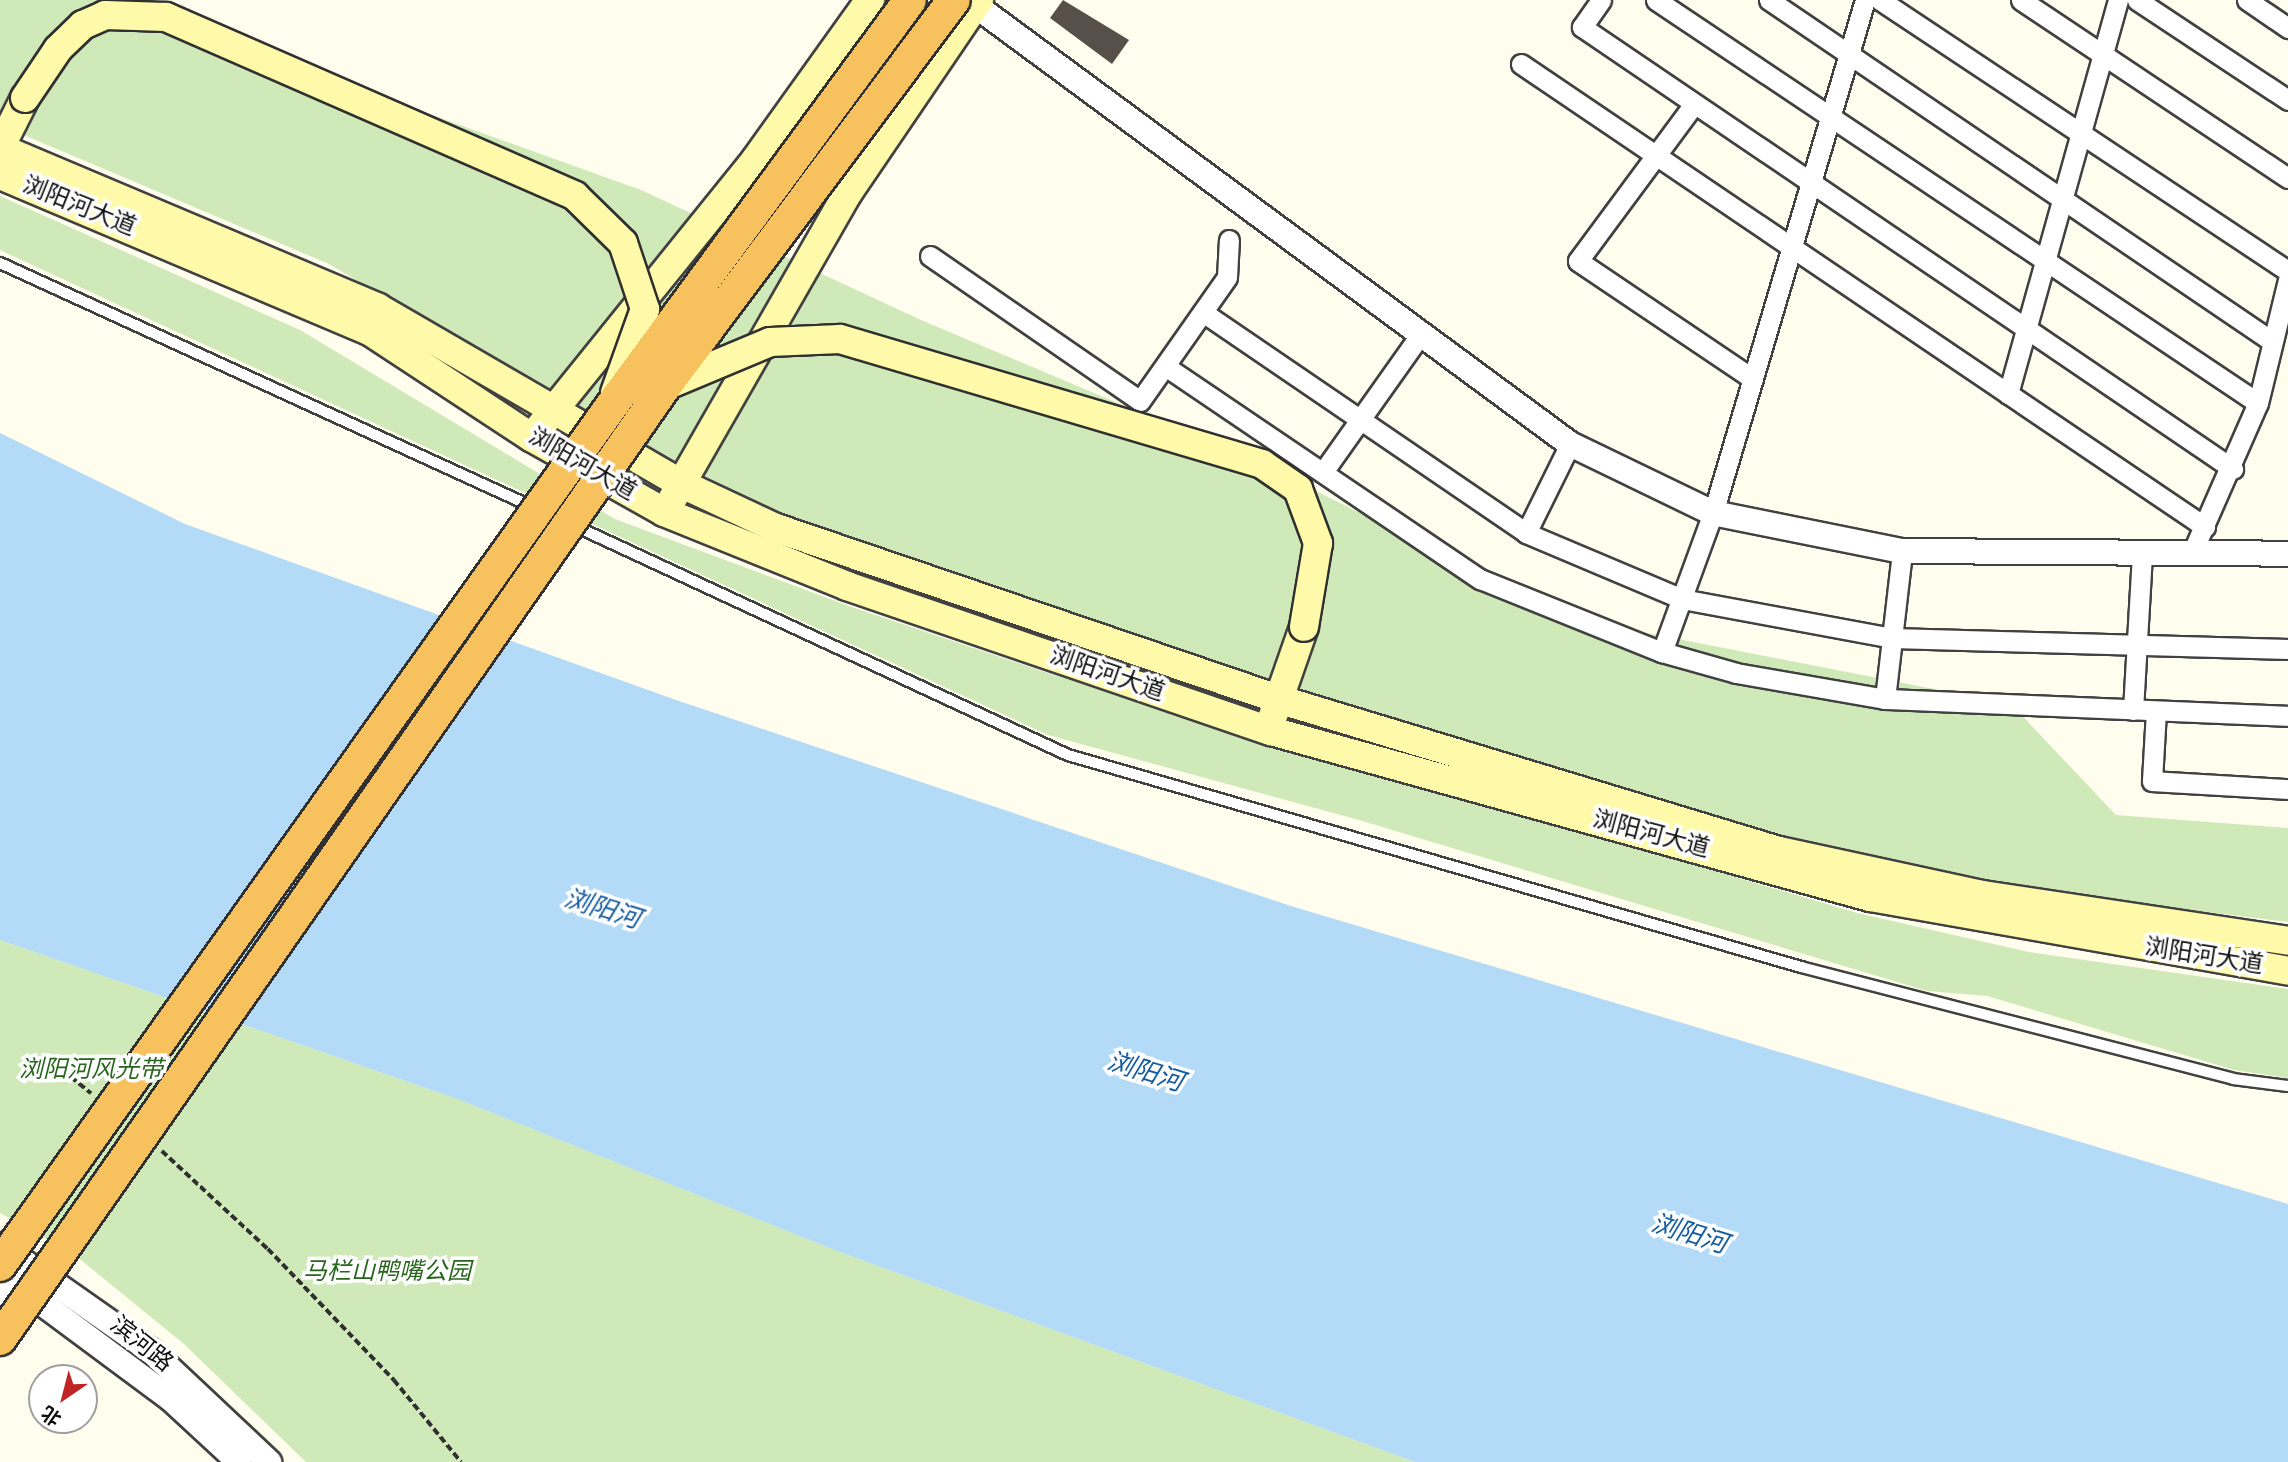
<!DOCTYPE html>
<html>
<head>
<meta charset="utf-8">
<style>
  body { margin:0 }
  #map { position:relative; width:2288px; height:1462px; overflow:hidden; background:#fffdee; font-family:Spectral,"Noto Sans SC",serif }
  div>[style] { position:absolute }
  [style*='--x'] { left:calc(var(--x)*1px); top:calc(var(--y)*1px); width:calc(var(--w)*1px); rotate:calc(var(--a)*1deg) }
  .green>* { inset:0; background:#cfeab8 }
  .water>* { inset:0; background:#b3daf6 }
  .building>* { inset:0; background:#564f4a }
  .path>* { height:3.5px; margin-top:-1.75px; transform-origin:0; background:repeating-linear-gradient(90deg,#303030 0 7px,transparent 0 10.5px) }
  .roads { filter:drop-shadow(2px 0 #414141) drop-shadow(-2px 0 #414141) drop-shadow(0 2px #414141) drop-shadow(0 -2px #414141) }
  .service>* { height:10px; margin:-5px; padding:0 5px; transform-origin:5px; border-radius:5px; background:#fff }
  .minor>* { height:19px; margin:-9.5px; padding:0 9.5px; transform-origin:9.5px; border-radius:9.5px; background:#fff }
  .tertiary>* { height:24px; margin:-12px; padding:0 12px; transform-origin:12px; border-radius:12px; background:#fff }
  .secondary>* { height:28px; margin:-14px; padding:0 14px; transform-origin:14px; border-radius:14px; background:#fffaa9 }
  .bridges { filter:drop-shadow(2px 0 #303030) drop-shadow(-2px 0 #303030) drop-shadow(0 2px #303030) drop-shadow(0 -2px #303030) }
  .secondary-bridge>* { height:28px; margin:-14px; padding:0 14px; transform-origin:14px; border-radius:14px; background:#fffaa9 }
  .trunk-bridge>* { height:32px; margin:-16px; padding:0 16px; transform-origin:16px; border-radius:16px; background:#f7c25d }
  span { translate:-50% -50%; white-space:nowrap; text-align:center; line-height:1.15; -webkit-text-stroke:7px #fff; paint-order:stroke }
  .street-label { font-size:24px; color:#0e0e0e }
  .park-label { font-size:24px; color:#28661d; font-style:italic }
  .water-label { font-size:26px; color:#165da0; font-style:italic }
  .north { position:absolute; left:28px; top:1364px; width:70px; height:70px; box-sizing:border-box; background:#fff; border:2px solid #9f9f9f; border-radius:50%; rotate:215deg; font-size:19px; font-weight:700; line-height:28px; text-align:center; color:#0e0e0e }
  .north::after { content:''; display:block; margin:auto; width:24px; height:32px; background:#bf2524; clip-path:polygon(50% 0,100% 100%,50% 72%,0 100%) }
</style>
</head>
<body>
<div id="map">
  <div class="green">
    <div style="clip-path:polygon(0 0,155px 0,193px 29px,641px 190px,921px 320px,1262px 464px,1570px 618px,2011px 704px,2116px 815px,2288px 828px,2288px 922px,1870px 870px,776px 528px,329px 264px,0 125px)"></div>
    <div style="clip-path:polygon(0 196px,300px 330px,615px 519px,849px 606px,1057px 676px,1857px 913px,2029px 952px,2288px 989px,2288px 1078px,2234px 1070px,1987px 996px,1927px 991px,1359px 820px,1048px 735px,0 250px)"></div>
    <div style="clip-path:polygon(0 940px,460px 1100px,837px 1251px,1415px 1462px,306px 1462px,184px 1344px,76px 1256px,0 1213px)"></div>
  </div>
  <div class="water">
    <div style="clip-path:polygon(0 433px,185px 524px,676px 700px,1291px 906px,2288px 1204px,2288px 1462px,1415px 1462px,837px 1251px,460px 1100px,0 940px)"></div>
  </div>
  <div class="building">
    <div style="clip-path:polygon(1063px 0,1129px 40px,1112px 64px,1050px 18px)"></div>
  </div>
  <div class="path">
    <div style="--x:71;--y:1077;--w:26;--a:39"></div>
    <div style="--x:162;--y:1151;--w:144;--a:42.8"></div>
    <div style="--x:268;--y:1249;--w:182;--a:46.1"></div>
    <div style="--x:394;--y:1380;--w:106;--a:50.7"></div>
  </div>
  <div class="roads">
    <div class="service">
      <div style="--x:0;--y:263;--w:588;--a:24.61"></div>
      <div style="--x:575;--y:526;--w:544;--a:24.92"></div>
      <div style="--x:1068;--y:755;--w:763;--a:16.13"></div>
      <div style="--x:1801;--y:967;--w:446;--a:14.5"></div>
      <div style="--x:2233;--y:1079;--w:55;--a:7.3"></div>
    </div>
    <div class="minor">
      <div style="--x:1601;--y:0;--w:33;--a:125"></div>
      <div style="--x:1582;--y:27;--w:787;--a:34.17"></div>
      <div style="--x:1656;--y:0;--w:724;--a:33.8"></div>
      <div style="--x:1769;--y:0;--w:605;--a:34.16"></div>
      <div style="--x:1880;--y:0;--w:490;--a:33.6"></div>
      <div style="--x:2021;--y:0;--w:321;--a:33.7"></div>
      <div style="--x:2137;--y:0;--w:181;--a:33.5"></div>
      <div style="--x:2247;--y:0;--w:50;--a:34.3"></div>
      <div style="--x:1521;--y:64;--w:826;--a:34.09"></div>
      <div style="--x:1694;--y:104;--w:195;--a:126.5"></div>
      <div style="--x:1578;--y:261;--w:211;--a:34"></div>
      <div style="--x:930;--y:256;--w:255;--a:34.6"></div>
      <div style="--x:1140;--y:401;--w:151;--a:-54.9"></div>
      <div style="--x:1227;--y:277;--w:37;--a:-87"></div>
      <div style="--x:1204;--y:313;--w:390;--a:34.3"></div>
      <div style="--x:1526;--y:533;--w:169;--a:22.9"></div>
      <div style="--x:1682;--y:599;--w:214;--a:10.5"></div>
      <div style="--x:1892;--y:638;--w:396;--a:1.6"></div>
      <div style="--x:1168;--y:368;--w:377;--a:34.1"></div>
      <div style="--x:1480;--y:579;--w:196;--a:21.9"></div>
      <div style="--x:1662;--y:652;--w:77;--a:15.8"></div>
      <div style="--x:1736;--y:673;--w:151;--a:9.9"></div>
      <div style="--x:1885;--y:699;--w:403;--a:2.4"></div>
      <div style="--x:2008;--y:394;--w:409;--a:-74.4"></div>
      <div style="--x:1323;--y:472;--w:171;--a:-54.7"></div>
      <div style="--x:1526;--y:533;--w:99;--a:-63.7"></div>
      <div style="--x:2192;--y:553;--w:164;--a:-66.3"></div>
      <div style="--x:2258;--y:403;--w:127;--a:-76.3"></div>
      <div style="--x:1662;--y:652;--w:148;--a:-69.9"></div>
      <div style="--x:1713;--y:513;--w:535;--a:-73.5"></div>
      <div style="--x:1885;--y:699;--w:149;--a:-83.4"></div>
      <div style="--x:2133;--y:710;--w:158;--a:-86.7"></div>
      <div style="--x:2156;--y:711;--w:70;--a:93.3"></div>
      <div style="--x:2152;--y:781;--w:136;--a:3.4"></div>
    </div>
    <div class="tertiary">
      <div style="--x:968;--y:0;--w:748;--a:36.41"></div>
      <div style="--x:1570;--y:444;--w:159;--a:25.8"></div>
      <div style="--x:1713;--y:513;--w:193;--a:11.4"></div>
      <div style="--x:1902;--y:551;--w:386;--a:0.4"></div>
      <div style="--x:0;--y:1245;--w:186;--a:35.1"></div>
      <div style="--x:152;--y:1352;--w:161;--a:43.2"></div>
      <div style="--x:0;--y:1272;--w:213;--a:36.6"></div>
      <div style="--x:171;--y:1399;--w:93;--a:42.8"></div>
      <div style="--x:0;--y:1305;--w:42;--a:-54.8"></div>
    </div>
    <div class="secondary">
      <div style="--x:25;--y:98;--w:56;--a:116.6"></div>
      <div style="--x:0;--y:148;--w:410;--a:22.9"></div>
      <div style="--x:378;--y:308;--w:351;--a:30.1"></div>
      <div style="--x:682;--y:484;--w:104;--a:25.1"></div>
      <div style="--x:776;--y:528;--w:533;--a:18.81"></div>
      <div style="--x:1281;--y:700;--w:520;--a:16.87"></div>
      <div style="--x:1779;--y:851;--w:208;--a:12.2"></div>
      <div style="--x:1982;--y:895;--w:309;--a:8.5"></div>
      <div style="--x:0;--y:175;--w:403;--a:22.9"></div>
      <div style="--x:371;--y:332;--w:191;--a:33.3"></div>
      <div style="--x:531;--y:437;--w:153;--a:29.4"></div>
      <div style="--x:664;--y:512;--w:197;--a:22"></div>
      <div style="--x:847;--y:586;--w:448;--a:18.9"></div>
      <div style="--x:1271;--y:731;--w:622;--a:15.49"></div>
      <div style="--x:1870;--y:897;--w:424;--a:10"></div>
      <div style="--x:540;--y:427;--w:344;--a:-51.1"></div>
      <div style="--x:756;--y:159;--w:196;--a:-54.4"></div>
      <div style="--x:673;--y:498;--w:350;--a:-60.2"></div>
      <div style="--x:847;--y:194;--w:235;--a:-55.8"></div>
      <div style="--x:1273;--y:716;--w:94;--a:-70.8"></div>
    </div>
  </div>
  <div class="bridges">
    <div class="secondary-bridge">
      <div style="--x:25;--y:98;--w:59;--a:-56"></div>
      <div style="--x:58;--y:49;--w:35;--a:-44"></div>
      <div style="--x:83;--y:25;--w:24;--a:-24"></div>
      <div style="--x:105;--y:15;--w:61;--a:1.9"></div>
      <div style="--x:166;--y:17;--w:446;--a:23.6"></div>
      <div style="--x:575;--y:196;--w:67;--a:44.4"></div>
      <div style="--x:623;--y:243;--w:70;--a:71.6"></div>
      <div style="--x:645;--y:309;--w:89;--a:109.7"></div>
      <div style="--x:665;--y:386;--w:114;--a:-22.7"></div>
      <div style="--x:770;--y:342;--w:70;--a:-2.5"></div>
      <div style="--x:840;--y:339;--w:440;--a:16.5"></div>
      <div style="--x:1262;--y:464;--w:44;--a:34.8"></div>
      <div style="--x:1298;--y:489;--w:58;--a:69.7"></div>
      <div style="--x:1318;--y:543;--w:85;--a:99.5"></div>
    </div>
    <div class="trunk-bridge">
      <div style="--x:0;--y:1265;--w:1052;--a:-54.56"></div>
      <div style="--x:610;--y:408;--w:506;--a:-53.67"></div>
      <div style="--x:0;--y:1339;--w:1162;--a:-55.09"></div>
      <div style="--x:665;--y:386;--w:482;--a:-53.2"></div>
    </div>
  </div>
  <div class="street-label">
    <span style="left:79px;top:207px;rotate:22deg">浏阳河大道</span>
    <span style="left:582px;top:465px;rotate:30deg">浏阳河大道</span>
    <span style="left:1107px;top:675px;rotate:19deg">浏阳河大道</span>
    <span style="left:1651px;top:835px;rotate:15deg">浏阳河大道</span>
    <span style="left:2204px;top:957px;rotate:9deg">浏阳河大道</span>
    <span style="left:141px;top:1345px;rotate:39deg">滨河路</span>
  </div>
  <div class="park-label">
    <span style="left:91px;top:1071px">浏阳河风光带</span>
    <span style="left:387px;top:1273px">马栏山鸭嘴公园</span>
  </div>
  <div class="water-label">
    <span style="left:602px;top:910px;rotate:17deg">浏阳河</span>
    <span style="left:1145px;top:1073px;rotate:17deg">浏阳河</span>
    <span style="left:1689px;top:1235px;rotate:17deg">浏阳河</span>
  </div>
  <div class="north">北</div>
</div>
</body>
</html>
